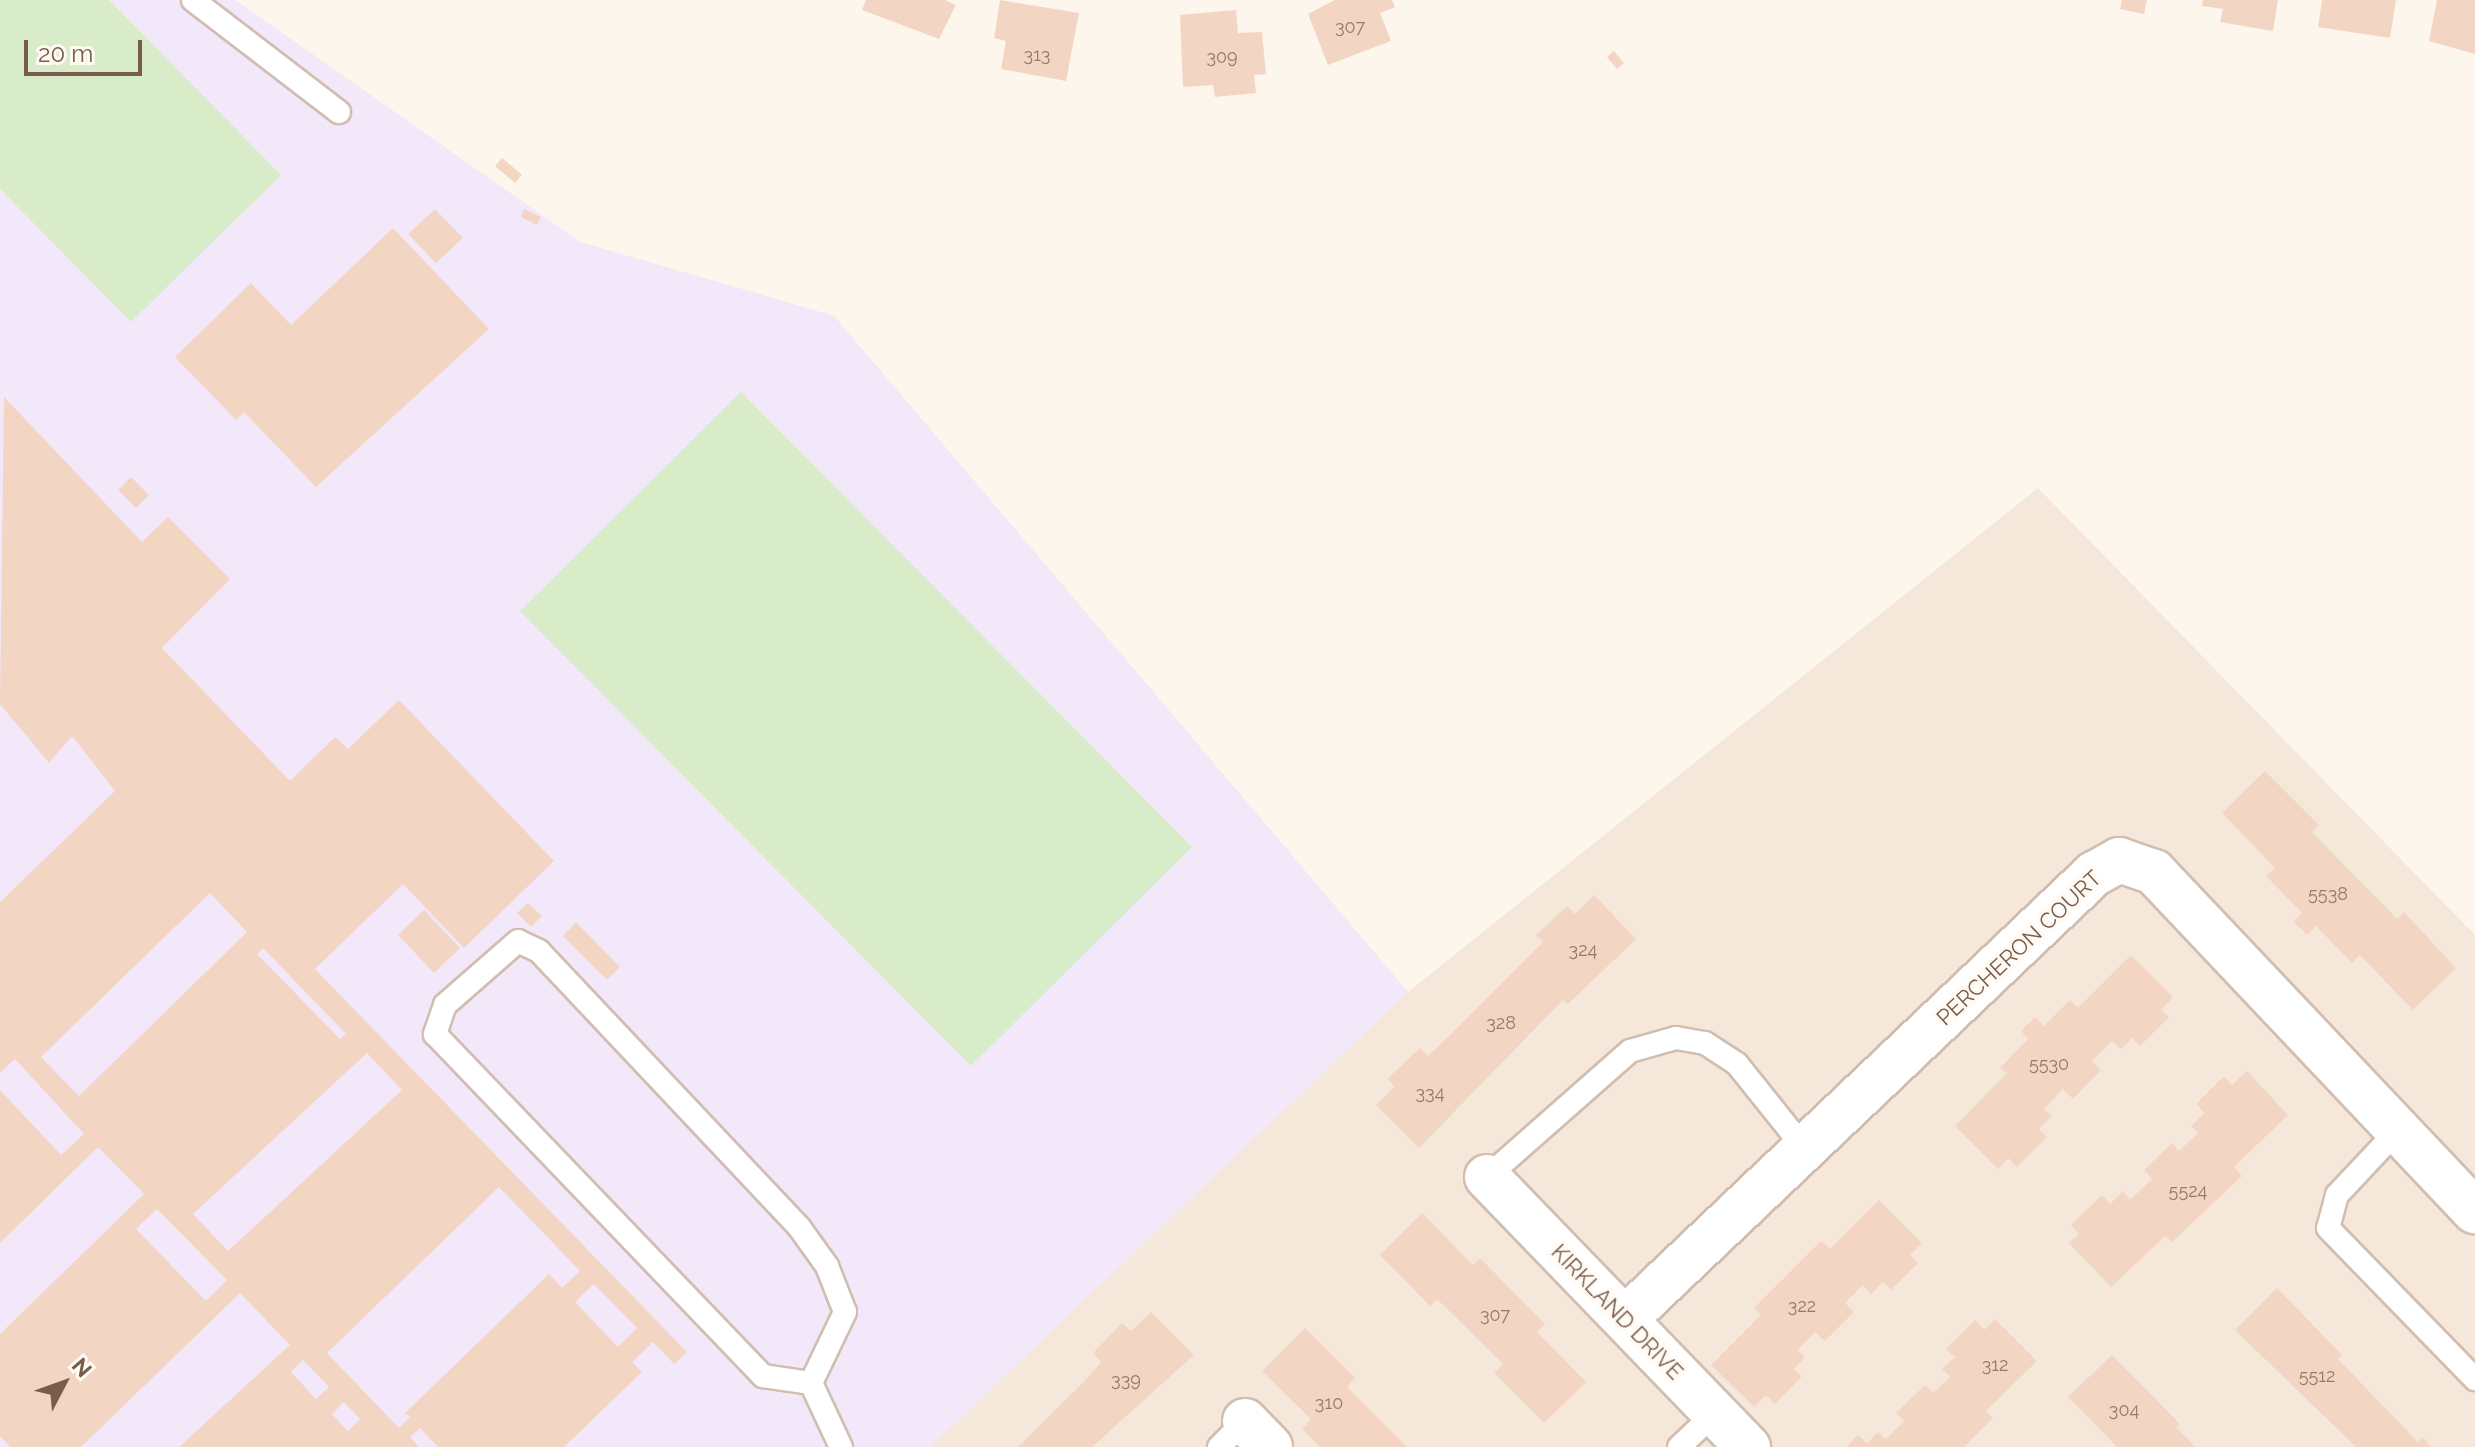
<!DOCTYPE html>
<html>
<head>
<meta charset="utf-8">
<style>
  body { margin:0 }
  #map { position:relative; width:2475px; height:1447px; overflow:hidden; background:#fdf6ec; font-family:Raleway,sans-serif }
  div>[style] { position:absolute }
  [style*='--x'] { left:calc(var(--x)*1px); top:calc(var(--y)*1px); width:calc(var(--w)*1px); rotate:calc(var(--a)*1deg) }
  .residential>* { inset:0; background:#f5e8da }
  .education>* { inset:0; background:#f3e8fa }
  .green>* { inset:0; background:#d8ecc9 }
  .building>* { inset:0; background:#f3d5c3 }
  .roads { filter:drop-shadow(2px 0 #d1beb0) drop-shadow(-2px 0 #d1beb0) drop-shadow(0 2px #d1beb0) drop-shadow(0 -2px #d1beb0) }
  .lane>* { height:22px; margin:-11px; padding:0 11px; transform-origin:11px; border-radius:11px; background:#fff }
  .street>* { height:44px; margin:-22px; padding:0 22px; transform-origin:22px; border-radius:22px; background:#fff }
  span { translate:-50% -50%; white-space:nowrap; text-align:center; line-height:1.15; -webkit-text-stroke:7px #fffaf3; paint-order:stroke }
  .number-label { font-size:18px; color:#987a6a }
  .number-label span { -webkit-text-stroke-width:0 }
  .street-label { font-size:22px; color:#7a5c4d }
  .north { position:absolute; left:24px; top:1343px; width:80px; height:80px; -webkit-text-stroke:6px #fffaf3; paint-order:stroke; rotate:49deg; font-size:22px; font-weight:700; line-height:32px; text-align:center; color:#7a5c4d }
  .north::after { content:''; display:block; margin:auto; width:28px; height:36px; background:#7a5c4d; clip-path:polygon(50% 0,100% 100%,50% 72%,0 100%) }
  .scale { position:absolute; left:24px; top:40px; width:118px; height:36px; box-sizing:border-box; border:4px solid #7a5c4d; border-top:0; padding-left:10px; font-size:24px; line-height:28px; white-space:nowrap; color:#7a5c4d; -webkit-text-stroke:6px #fffaf3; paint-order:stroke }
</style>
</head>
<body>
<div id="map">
  <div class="residential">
    <div style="clip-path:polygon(0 0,235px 0,580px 242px,834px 316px,1408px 992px,2038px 488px,2475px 935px,2475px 1447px,0 1447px)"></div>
  </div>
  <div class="education">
    <div style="clip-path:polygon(0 0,235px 0,580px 242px,834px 316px,1408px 992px,930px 1447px,0 1447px)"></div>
  </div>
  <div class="green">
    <div style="clip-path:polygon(0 0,109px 0,281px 175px,131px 322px,0 189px)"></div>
    <div style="clip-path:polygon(741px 392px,1192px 847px,971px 1066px,520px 611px)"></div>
  </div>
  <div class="building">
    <div style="clip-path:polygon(866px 0,945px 0,956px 5px,939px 39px,862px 10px)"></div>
    <div style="clip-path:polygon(1000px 0,1079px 13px,1066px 81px,1001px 69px,1006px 41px,994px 38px)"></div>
    <div style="clip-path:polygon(1335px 0,1392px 0,1395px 7px,1380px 13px,1391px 41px,1328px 65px,1308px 14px)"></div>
    <div style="clip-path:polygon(2122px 0,2147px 0,2144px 14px,2120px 9px)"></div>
    <div style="clip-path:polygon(2203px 0,2278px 0,2273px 31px,2220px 22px,2223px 9px,2202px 6px)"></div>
    <div style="clip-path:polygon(2322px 0,2396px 0,2390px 38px,2318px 27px)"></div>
    <div style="clip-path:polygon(2437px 0,2475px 0,2475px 54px,2429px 41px)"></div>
    <div style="clip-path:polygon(1236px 10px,1238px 33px,1262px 32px,1266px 74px,1254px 75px,1256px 93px,1215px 97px,1213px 85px,1183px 87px,1180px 15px)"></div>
    <div style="clip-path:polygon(1614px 51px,1624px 63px,1617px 69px,1607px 57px)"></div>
    <div style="clip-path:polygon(502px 158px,522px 175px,515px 183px,495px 166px)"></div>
    <div style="clip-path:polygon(435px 209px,463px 238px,436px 263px,408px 234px)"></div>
    <div style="clip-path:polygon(524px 209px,541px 217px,537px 225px,521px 217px)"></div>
    <div style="clip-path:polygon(393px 228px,489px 329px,316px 487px,244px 412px,236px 420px,175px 357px,251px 283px,291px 325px)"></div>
    <div style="clip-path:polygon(evenodd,4px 397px,142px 542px,168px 517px,230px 579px,162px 648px,290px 781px,335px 737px,348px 749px,399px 700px,554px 861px,464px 948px,403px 884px,315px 969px,687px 1352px,674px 1364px,653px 1342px,632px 1362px,642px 1372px,564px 1447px,438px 1447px,420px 1428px,410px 1437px,419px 1447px,179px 1447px,290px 1345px,240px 1293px,81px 1447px,10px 1447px,0 1436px,0 1334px,144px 1194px,98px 1147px,0 1243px,0 1090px,61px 1155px,84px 1134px,15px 1059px,0 1073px,0 902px,115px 791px,72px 736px,49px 763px,0 704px,4px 397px,210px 893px,247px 932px,79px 1096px,41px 1057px,210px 893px,4px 397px,263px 948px,346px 1034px,340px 1039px,257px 954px,263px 948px,4px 397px,367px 1053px,402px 1090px,228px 1251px,193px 1214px,367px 1053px,4px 397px,499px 1187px,580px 1271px,562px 1288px,549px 1274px,405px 1413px,410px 1417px,399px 1428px,327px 1353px,499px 1187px,4px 397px,157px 1209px,227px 1280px,206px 1301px,136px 1229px,157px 1209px,4px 397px,594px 1284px,637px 1328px,618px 1347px,575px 1302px,594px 1284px,4px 397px,303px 1360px,329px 1387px,316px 1399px,291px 1372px,303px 1360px,4px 397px,344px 1402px,360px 1419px,348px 1431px,332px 1414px,344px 1402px)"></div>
    <div style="clip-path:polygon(131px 477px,149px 495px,136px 508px,118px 490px)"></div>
    <div style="clip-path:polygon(2265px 771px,2319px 825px,2312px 832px,2397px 919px,2404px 912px,2456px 968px,2413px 1010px,2360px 955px,2352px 963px,2316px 926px,2307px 935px,2293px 921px,2302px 913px,2266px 876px,2275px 868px,2222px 813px)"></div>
    <div style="clip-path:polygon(1594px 895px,1636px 939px,1568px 1004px,1563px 1000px,1419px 1148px,1376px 1105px,1395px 1087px,1387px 1079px,1420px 1048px,1428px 1056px,1444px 1041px,1543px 942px,1536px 935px,1567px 906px,1575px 914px)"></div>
    <div style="clip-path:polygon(528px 903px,542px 916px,531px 927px,517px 913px)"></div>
    <div style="clip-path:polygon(424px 910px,460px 948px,434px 973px,398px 935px)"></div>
    <div style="clip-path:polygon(576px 922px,620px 967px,607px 980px,563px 936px)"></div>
    <div style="clip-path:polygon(2131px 955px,2173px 997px,2161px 1010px,2169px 1017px,2140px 1046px,2132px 1038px,2121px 1049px,2112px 1041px,2092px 1061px,2101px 1070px,2073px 1099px,2063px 1089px,2044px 1109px,2052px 1116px,2039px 1129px,2047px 1137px,2017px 1167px,2008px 1158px,1998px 1169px,1955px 1126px,2007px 1073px,2000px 1068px,2028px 1039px,2021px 1031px,2035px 1017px,2044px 1026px,2070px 1000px,2078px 1008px)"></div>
    <div style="clip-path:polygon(2247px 1071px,2288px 1115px,2234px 1167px,2242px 1176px,2172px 1242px,2165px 1236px,2111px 1287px,2069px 1243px,2079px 1234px,2071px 1225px,2102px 1195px,2110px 1204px,2123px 1191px,2130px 1200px,2152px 1179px,2144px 1170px,2172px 1143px,2179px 1151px,2198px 1133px,2191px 1126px,2205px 1113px,2196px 1104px,2224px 1076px,2232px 1085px)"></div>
    <div style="clip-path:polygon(1879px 1200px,1922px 1243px,1910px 1255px,1918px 1263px,1891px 1290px,1883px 1282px,1871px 1294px,1863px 1285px,1845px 1303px,1854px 1312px,1825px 1341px,1815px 1332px,1798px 1350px,1805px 1357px,1794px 1369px,1802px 1376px,1775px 1404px,1766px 1395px,1754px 1407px,1711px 1365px,1761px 1315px,1754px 1308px,1821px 1241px,1830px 1249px)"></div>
    <div style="clip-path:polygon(1422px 1213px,1473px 1265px,1480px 1258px,1545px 1324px,1537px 1332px,1586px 1382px,1544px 1423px,1494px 1373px,1503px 1364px,1437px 1299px,1430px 1306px,1380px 1255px)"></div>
    <div style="clip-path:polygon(2277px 1288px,2342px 1355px,2338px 1359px,2418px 1442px,2422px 1437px,2431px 1447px,2356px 1447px,2235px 1330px)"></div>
    <div style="clip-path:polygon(1151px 1312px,1194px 1355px,1092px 1447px,1018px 1447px,1085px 1381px,1101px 1362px,1093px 1353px,1122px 1323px,1131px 1331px)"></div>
    <div style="clip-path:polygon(1995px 1319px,2037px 1361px,1986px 1411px,1993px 1418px,1964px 1447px,1846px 1447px,1858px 1435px,1867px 1443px,1878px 1432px,1886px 1439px,1904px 1421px,1896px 1413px,1925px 1385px,1933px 1393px,1950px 1377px,1942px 1369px,1955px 1357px,1946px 1349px,1975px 1320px,1984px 1330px)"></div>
    <div style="clip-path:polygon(1305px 1328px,1355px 1378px,1347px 1387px,1407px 1447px,1320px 1447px,1302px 1429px,1311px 1419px,1262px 1371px)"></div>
    <div style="clip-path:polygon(2112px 1355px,2180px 1424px,2176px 1427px,2195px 1447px,2117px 1447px,2068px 1397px)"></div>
  </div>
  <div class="roads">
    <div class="lane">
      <div style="--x:193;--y:0;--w:184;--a:37.5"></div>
      <div style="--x:2398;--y:1130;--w:89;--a:133.2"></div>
      <div style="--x:2337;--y:1195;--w:34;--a:105"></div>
      <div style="--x:2328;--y:1228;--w:211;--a:45.8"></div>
      <div style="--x:1487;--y:1177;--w:191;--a:-41.4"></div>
      <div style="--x:1630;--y:1051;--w:48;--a:-15.8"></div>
      <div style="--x:1676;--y:1038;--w:29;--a:10"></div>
      <div style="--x:1705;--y:1043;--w:38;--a:33"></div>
      <div style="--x:1737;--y:1064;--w:109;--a:51.3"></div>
      <div style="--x:811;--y:1383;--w:79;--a:-64.4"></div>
      <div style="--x:845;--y:1312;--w:49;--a:-111.4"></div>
      <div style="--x:827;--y:1266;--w:48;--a:-125.7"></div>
      <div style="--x:799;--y:1227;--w:379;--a:-133.3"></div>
      <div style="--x:539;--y:951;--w:23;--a:-155"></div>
      <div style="--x:518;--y:941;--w:97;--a:138.8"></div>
      <div style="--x:445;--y:1005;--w:31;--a:109"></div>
      <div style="--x:435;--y:1034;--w:474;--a:46.2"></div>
      <div style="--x:763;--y:1376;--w:49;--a:8.3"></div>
      <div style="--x:811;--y:1383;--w:71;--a:64.9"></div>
      <div style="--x:1219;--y:1447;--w:37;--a:-45"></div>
      <div style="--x:1679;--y:1447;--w:50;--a:-43.4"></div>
    </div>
    <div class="street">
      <div style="--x:1487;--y:1177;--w:376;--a:46"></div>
      <div style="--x:1625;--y:1319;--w:647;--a:-43.5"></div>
      <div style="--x:2094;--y:874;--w:29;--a:-29"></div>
      <div style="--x:2119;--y:860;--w:37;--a:19"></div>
      <div style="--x:2154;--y:872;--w:467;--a:46.6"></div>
      <div style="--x:1245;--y:1421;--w:36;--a:46"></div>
    </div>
  </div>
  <div class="number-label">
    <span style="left:1350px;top:27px">307</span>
    <span style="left:1037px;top:55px">313</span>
    <span style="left:1222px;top:57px">309</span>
    <span style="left:2328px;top:894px">5538</span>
    <span style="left:1583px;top:950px">324</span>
    <span style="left:1501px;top:1023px">328</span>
    <span style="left:2049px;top:1064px">5530</span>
    <span style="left:1430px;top:1093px">334</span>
    <span style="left:2188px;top:1191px">5524</span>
    <span style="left:1802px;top:1306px">322</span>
    <span style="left:1495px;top:1315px">307</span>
    <span style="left:1995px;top:1365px">312</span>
    <span style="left:2317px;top:1376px">5512</span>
    <span style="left:1126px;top:1380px">339</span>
    <span style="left:1329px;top:1403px">310</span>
    <span style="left:2124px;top:1410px">304</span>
  </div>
  <div class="street-label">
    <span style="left:2019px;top:948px;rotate:-43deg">PERCHERON COURT</span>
    <span style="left:1617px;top:1312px;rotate:46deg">KIRKLAND DRIVE</span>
  </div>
  <div class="north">N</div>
  <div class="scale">20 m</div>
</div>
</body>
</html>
